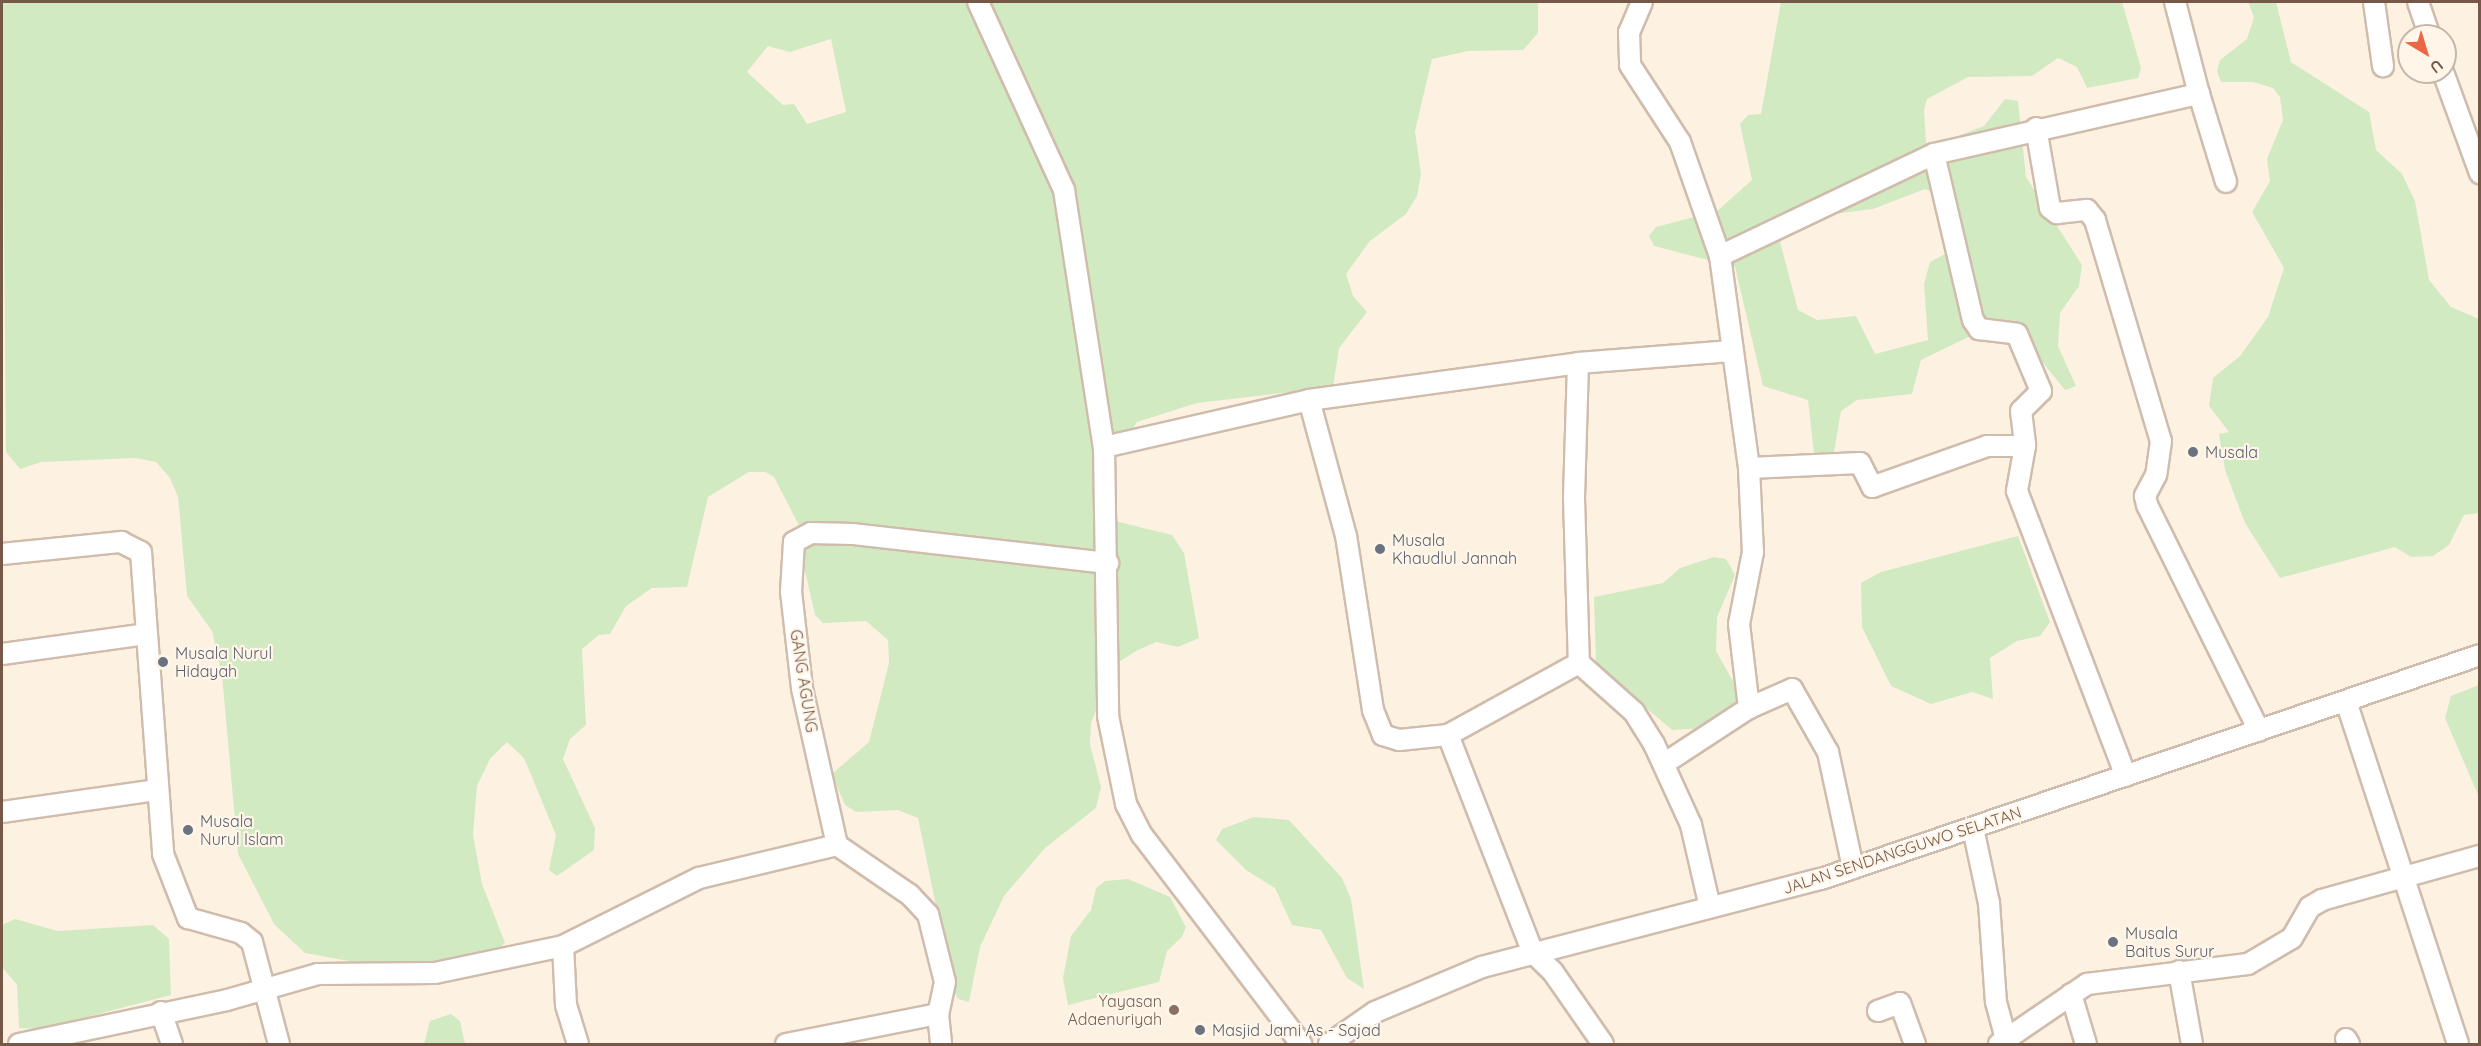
<!DOCTYPE html>
<html>
<head>
<meta charset="utf-8">
<style>
  body { margin:0 }
  #map { position:relative; width:2481px; height:1046px; overflow:hidden; background:#fdf2e2; font-family:Quicksand,sans-serif }
  div>[style] { position:absolute }
  [style*='--x'] { left:calc(var(--x)*1px); top:calc(var(--y)*1px); width:calc(var(--w)*1px); rotate:calc(var(--a)*1deg) }
  .green>* { inset:0; background:#d2eac1 }
  .roads { filter:drop-shadow(2px 0 #d0bcac) drop-shadow(-2px 0 #d0bcac) drop-shadow(0 2px #d0bcac) drop-shadow(0 -2px #d0bcac) }
  .street>* { height:20px; margin:-10px; padding:0 10px; transform-origin:10px; border-radius:10px; background:#fff }
  .dots>* { width:16px; height:16px; translate:-50% -50%; box-sizing:border-box; border:3px solid #fff6e9; border-radius:50% }
  span { translate:-50% -50%; white-space:nowrap; text-align:center; line-height:1.15; -webkit-text-stroke:4.5px #fff6e9; paint-order:stroke }
  .worship-label { font-size:16px; color:#5b616d }
  .left { translate:0 -50%; text-align:left }
  .street-label { font-size:16px; color:#755848 }
  .education-label { font-size:16px; color:#785e54 }
  .right { translate:-100% -50%; text-align:right }
  .frame { position:absolute; inset:0; border:3px solid #755848; pointer-events:none }
  .north { position:absolute; left:2397px; top:24px; width:60px; height:60px; box-sizing:border-box; background:#fff6e9; border:2px solid #c8b7a9; border-radius:50%; rotate:142deg; font-size:16px; font-weight:700; line-height:24px; text-align:center; color:#755848 }
  .north::after { content:''; display:block; margin:auto; width:21px; height:27px; background:#ea6745; clip-path:polygon(50% 0,100% 100%,50% 72%,0 100%) }
</style>
</head>
<body>
<div id="map">
  <div class="green">
    <div style="clip-path:polygon(evenodd,2px 2px,1538px 2px,1538px 33px,1523px 50px,1468px 51px,1432px 59px,1415px 131px,1421px 174px,1417px 196px,1406px 214px,1370px 241px,1346px 274px,1353px 296px,1367px 312px,1339px 348px,1333px 387px,1197px 403px,1137px 422px,1128px 436px,1093px 450px,1103px 518px,1172px 535px,1184px 553px,1199px 638px,1178px 647px,1156px 642px,1136px 651px,1119px 662px,1107px 682px,1091px 723px,1090px 744px,1101px 787px,1096px 808px,1045px 848px,1004px 896px,980px 947px,969px 1002px,958px 999px,953px 989px,918px 818px,898px 810px,856px 812px,845px 805px,836px 784px,833px 773px,869px 742px,889px 663px,888px 640px,866px 621px,823px 623px,815px 615px,803px 562px,804px 535px,774px 477px,765px 472px,749px 472px,708px 497px,687px 587px,652px 588px,626px 606px,610px 634px,599px 635px,582px 649px,586px 725px,570px 739px,563px 759px,595px 828px,594px 850px,557px 876px,549px 870px,556px 835px,524px 758px,507px 742px,490px 759px,477px 786px,473px 835px,482px 884px,505px 943px,493px 954px,442px 961px,349px 961px,305px 953px,274px 924px,238px 854px,222px 675px,212px 631px,187px 596px,178px 497px,170px 478px,156px 462px,135px 458px,41px 462px,20px 469px,6px 452px,2px 2px,831px 39px,846px 112px,807px 124px,794px 104px,783px 105px,747px 72px,768px 46px,790px 52px,831px 39px)"></div>
    <div style="clip-path:polygon(evenodd,1781px 2px,2122px 2px,2141px 68px,2138px 78px,2087px 88px,2077px 67px,2058px 58px,2032px 76px,1968px 77px,1927px 99px,1924px 110px,1926px 143px,1940px 143px,1984px 126px,2005px 99px,2018px 101px,2026px 177px,2082px 265px,2079px 286px,2060px 313px,2058px 346px,2076px 386px,2065px 390px,2016px 330px,1993px 325px,1921px 360px,1912px 394px,1857px 400px,1841px 411px,1834px 452px,1814px 454px,1808px 400px,1763px 386px,1735px 267px,1654px 246px,1649px 236px,1656px 227px,1717px 211px,1752px 180px,1740px 124px,1748px 115px,1761px 114px,1781px 2px,1925px 189px,1948px 199px,1949px 252px,1930px 262px,1924px 284px,1928px 340px,1875px 354px,1856px 316px,1817px 320px,1798px 310px,1779px 238px,1834px 214px,1873px 209px,1925px 189px)"></div>
    <div style="clip-path:polygon(2248px 2px,2276px 2px,2291px 62px,2369px 112px,2376px 150px,2402px 174px,2415px 201px,2429px 280px,2451px 307px,2479px 319px,2479px 513px,2464px 515px,2449px 545px,2433px 556px,2411px 557px,2395px 547px,2280px 578px,2245px 523px,2225px 470px,2219px 434px,2229px 432px,2209px 406px,2213px 378px,2240px 356px,2268px 317px,2284px 268px,2252px 212px,2270px 181px,2267px 159px,2283px 120px,2280px 97px,2273px 88px,2253px 82px,2221px 82px,2217px 71px,2220px 60px,2247px 39px,2254px 17px)"></div>
    <div style="clip-path:polygon(2018px 536px,2050px 622px,2040px 636px,2017px 641px,1990px 658px,1993px 699px,1972px 692px,1931px 704px,1891px 686px,1862px 627px,1861px 583px,1881px 572px)"></div>
    <div style="clip-path:polygon(1714px 557px,1726px 559px,1735px 575px,1717px 617px,1716px 651px,1743px 699px,1724px 727px,1672px 730px,1596px 665px,1594px 597px,1663px 583px,1680px 568px)"></div>
    <div style="clip-path:polygon(2479px 685px,2479px 797px,2445px 718px,2451px 696px)"></div>
    <div style="clip-path:polygon(1254px 817px,1289px 820px,1342px 878px,1351px 899px,1364px 989px,1347px 978px,1321px 930px,1292px 925px,1275px 888px,1246px 870px,1216px 840px,1222px 829px)"></div>
    <div style="clip-path:polygon(1128px 879px,1170px 897px,1186px 927px,1182px 937px,1167px 951px,1159px 982px,1068px 1005px,1063px 978px,1071px 936px,1091px 910px,1096px 888px,1105px 881px)"></div>
    <div style="clip-path:polygon(15px 919px,58px 931px,153px 925px,169px 939px,171px 995px,41px 1029px,19px 1028px,17px 985px,2px 967px,2px 925px)"></div>
    <div style="clip-path:polygon(451px 1014px,460px 1021px,465px 1044px,424px 1044px,430px 1021px)"></div>
  </div>
  <div class="roads">
    <div class="street">
      <div style="--x:978;--y:2;--w:207;--a:65.4"></div>
      <div style="--x:1064;--y:190;--w:260;--a:81.2"></div>
      <div style="--x:1104;--y:447;--w:269;--a:89.1"></div>
      <div style="--x:1108;--y:716;--w:90;--a:78.4"></div>
      <div style="--x:1126;--y:804;--w:35;--a:63"></div>
      <div style="--x:1142;--y:835;--w:263;--a:52.7"></div>
      <div style="--x:1642;--y:2;--w:33;--a:113"></div>
      <div style="--x:1629;--y:32;--w:33;--a:88"></div>
      <div style="--x:1630;--y:65;--w:92;--a:57"></div>
      <div style="--x:1680;--y:142;--w:121;--a:70.7"></div>
      <div style="--x:1720;--y:256;--w:214;--a:82.2"></div>
      <div style="--x:1749;--y:468;--w:84;--a:87.3"></div>
      <div style="--x:1753;--y:552;--w:73;--a:101"></div>
      <div style="--x:1739;--y:624;--w:85;--a:83.2"></div>
      <div style="--x:1749;--y:708;--w:100;--a:146.8"></div>
      <div style="--x:2374;--y:2;--w:65;--a:82"></div>
      <div style="--x:2418;--y:2;--w:36;--a:71"></div>
      <div style="--x:2443;--y:72;--w:108;--a:69.9"></div>
      <div style="--x:2199;--y:94;--w:92;--a:72.9"></div>
      <div style="--x:2036;--y:128;--w:81;--a:80.1"></div>
      <div style="--x:2050;--y:208;--w:9;--a:36"></div>
      <div style="--x:2057;--y:213;--w:30;--a:-6"></div>
      <div style="--x:2087;--y:210;--w:13;--a:51"></div>
      <div style="--x:2095;--y:220;--w:231;--a:73.4"></div>
      <div style="--x:2161;--y:441;--w:34;--a:98"></div>
      <div style="--x:2156;--y:475;--w:24;--a:118"></div>
      <div style="--x:2145;--y:496;--w:9;--a:77"></div>
      <div style="--x:2147;--y:505;--w:252;--a:63.6"></div>
      <div style="--x:1934;--y:154;--w:171;--a:76.8"></div>
      <div style="--x:1973;--y:320;--w:11;--a:56"></div>
      <div style="--x:1979;--y:329;--w:38;--a:7"></div>
      <div style="--x:2017;--y:334;--w:62;--a:67.2"></div>
      <div style="--x:2041;--y:391;--w:28;--a:135"></div>
      <div style="--x:2021;--y:411;--w:35;--a:83"></div>
      <div style="--x:1720;--y:256;--w:237;--a:-25.5"></div>
      <div style="--x:1934;--y:154;--w:272;--a:-12.8"></div>
      <div style="--x:2199;--y:94;--w:95;--a:-104.6"></div>
      <div style="--x:1578;--y:363;--w:135;--a:91.7"></div>
      <div style="--x:1574;--y:498;--w:165;--a:88.3"></div>
      <div style="--x:1579;--y:663;--w:74;--a:41.7"></div>
      <div style="--x:1634;--y:712;--w:38;--a:58"></div>
      <div style="--x:1654;--y:744;--w:89;--a:65.4"></div>
      <div style="--x:1691;--y:825;--w:84;--a:77"></div>
      <div style="--x:1104;--y:447;--w:210;--a:-12.9"></div>
      <div style="--x:1749;--y:468;--w:111;--a:-2.6"></div>
      <div style="--x:1860;--y:463;--w:27;--a:63"></div>
      <div style="--x:1872;--y:487;--w:122;--a:-19.6"></div>
      <div style="--x:1987;--y:446;--w:38;--a:0"></div>
      <div style="--x:2025;--y:446;--w:46;--a:100.1"></div>
      <div style="--x:2017;--y:491;--w:305;--a:69.1"></div>
      <div style="--x:2;--y:554;--w:120;--a:-5.8"></div>
      <div style="--x:121;--y:542;--w:22;--a:27"></div>
      <div style="--x:141;--y:552;--w:303;--a:85.8"></div>
      <div style="--x:163;--y:854;--w:69;--a:68.7"></div>
      <div style="--x:188;--y:918;--w:55;--a:15.8"></div>
      <div style="--x:241;--y:933;--w:14;--a:39"></div>
      <div style="--x:252;--y:942;--w:106;--a:75.2"></div>
      <div style="--x:2;--y:654;--w:146;--a:-7.9"></div>
      <div style="--x:2346;--y:701;--w:361;--a:71.9"></div>
      <div style="--x:1749;--y:708;--w:47;--a:-23.8"></div>
      <div style="--x:1792;--y:689;--w:73;--a:60.3"></div>
      <div style="--x:1828;--y:752;--w:119;--a:77.8"></div>
      <div style="--x:1448;--y:735;--w:149;--a:-28.8"></div>
      <div style="--x:2;--y:812;--w:156;--a:-8.1"></div>
      <div style="--x:1973;--y:828;--w:77;--a:78"></div>
      <div style="--x:1989;--y:903;--w:99;--a:86"></div>
      <div style="--x:1996;--y:1002;--w:39;--a:75"></div>
      <div style="--x:837;--y:845;--w:161;--a:-102.6"></div>
      <div style="--x:802;--y:688;--w:97;--a:-96.5"></div>
      <div style="--x:791;--y:592;--w:50;--a:-86.6"></div>
      <div style="--x:794;--y:542;--w:19;--a:-28"></div>
      <div style="--x:811;--y:533;--w:42;--a:1.4"></div>
      <div style="--x:853;--y:534;--w:257;--a:6.5"></div>
      <div style="--x:563;--y:946;--w:59;--a:87.1"></div>
      <div style="--x:566;--y:1005;--w:41;--a:72.9"></div>
      <div style="--x:2179;--y:971;--w:74;--a:79.9"></div>
      <div style="--x:2071;--y:994;--w:52;--a:73.3"></div>
      <div style="--x:1878;--y:1011;--w:23;--a:-20"></div>
      <div style="--x:1900;--y:1003;--w:44;--a:69.9"></div>
      <div style="--x:161;--y:1012;--w:34;--a:71"></div>
      <div style="--x:2346;--y:1039;--w:6;--a:59"></div>
      <div style="--x:19;--y:1044;--w:213;--a:-11.9"></div>
      <div style="--x:227;--y:1000;--w:95;--a:-15.9"></div>
      <div style="--x:318;--y:974;--w:117;--a:-0.5"></div>
      <div style="--x:435;--y:973;--w:131;--a:-11.9"></div>
      <div style="--x:563;--y:946;--w:152;--a:-26.6"></div>
      <div style="--x:699;--y:878;--w:142;--a:-13.4"></div>
      <div style="--x:837;--y:845;--w:88;--a:34.4"></div>
      <div style="--x:910;--y:895;--w:26;--a:47"></div>
      <div style="--x:928;--y:914;--w:70;--a:76"></div>
      <div style="--x:945;--y:982;--w:33;--a:102"></div>
      <div style="--x:938;--y:1014;--w:30;--a:84"></div>
      <div style="--x:786;--y:1044;--w:155;--a:-11.2"></div>
      <div style="--x:1329;--y:1044;--w:56;--a:-34.8"></div>
      <div style="--x:1375;--y:1012;--w:116;--a:-22.8"></div>
      <div style="--x:1482;--y:967;--w:350;--a:-14.6"></div>
      <div style="--x:1821;--y:879;--w:696;--a:-18.77"></div>
      <div style="--x:1603;--y:1044;--w:88;--a:-124.8"></div>
      <div style="--x:1553;--y:972;--w:28;--a:-136"></div>
      <div style="--x:1533;--y:953;--w:234;--a:-111.3"></div>
      <div style="--x:1448;--y:735;--w:49;--a:174.2"></div>
      <div style="--x:1399;--y:740;--w:17;--a:-163"></div>
      <div style="--x:1383;--y:735;--w:27;--a:-112"></div>
      <div style="--x:1373;--y:710;--w:176;--a:-98.8"></div>
      <div style="--x:1346;--y:536;--w:141;--a:-105.2"></div>
      <div style="--x:1309;--y:400;--w:272;--a:-7.8"></div>
      <div style="--x:1578;--y:363;--w:154;--a:-4.5"></div>
      <div style="--x:1999;--y:1044;--w:107;--a:-34.3"></div>
      <div style="--x:2087;--y:984;--w:162;--a:-7.1"></div>
      <div style="--x:2248;--y:964;--w:51;--a:-30.6"></div>
      <div style="--x:2292;--y:938;--w:36;--a:-60"></div>
      <div style="--x:2310;--y:907;--w:14;--a:-30"></div>
      <div style="--x:2322;--y:900;--w:164;--a:-15.6"></div>
    </div>
  </div>
  <div class="dots">
    <div style="left:2193px;top:452px;background:#6b7280"></div>
    <div style="left:1380px;top:549px;background:#6b7280"></div>
    <div style="left:163px;top:662px;background:#6b7280"></div>
    <div style="left:188px;top:830px;background:#6b7280"></div>
    <div style="left:2113px;top:942px;background:#6b7280"></div>
    <div style="left:1174px;top:1010px;background:#8d6e63"></div>
    <div style="left:1200px;top:1030px;background:#6b7280"></div>
  </div>
  <div class="worship-label">
    <span class="left" style="left:2205px;top:452px">Musala</span>
    <span class="left" style="left:1392px;top:549px">Musala<br>Khaudlul Jannah</span>
    <span class="left" style="left:175px;top:662px">Musala Nurul<br>Hidayah</span>
    <span class="left" style="left:200px;top:830px">Musala<br>Nurul Islam</span>
    <span class="left" style="left:2125px;top:942px">Musala<br>Baitus Surur</span>
    <span class="left" style="left:1212px;top:1030px">Masjid Jami As - Sajad</span>
  </div>
  <div class="street-label">
    <span style="left:804px;top:681px;rotate:81deg">GANG AGUNG</span>
    <span style="left:1902px;top:850px;rotate:-18deg">JALAN SENDANGGUWO SELATAN</span>
  </div>
  <div class="education-label">
    <span class="right" style="left:1162px;top:1010px">Yayasan<br>Adaenuriyah</span>
  </div>
  <div class="frame"></div>
  <div class="north">U</div>
</div>
</body>
</html>
